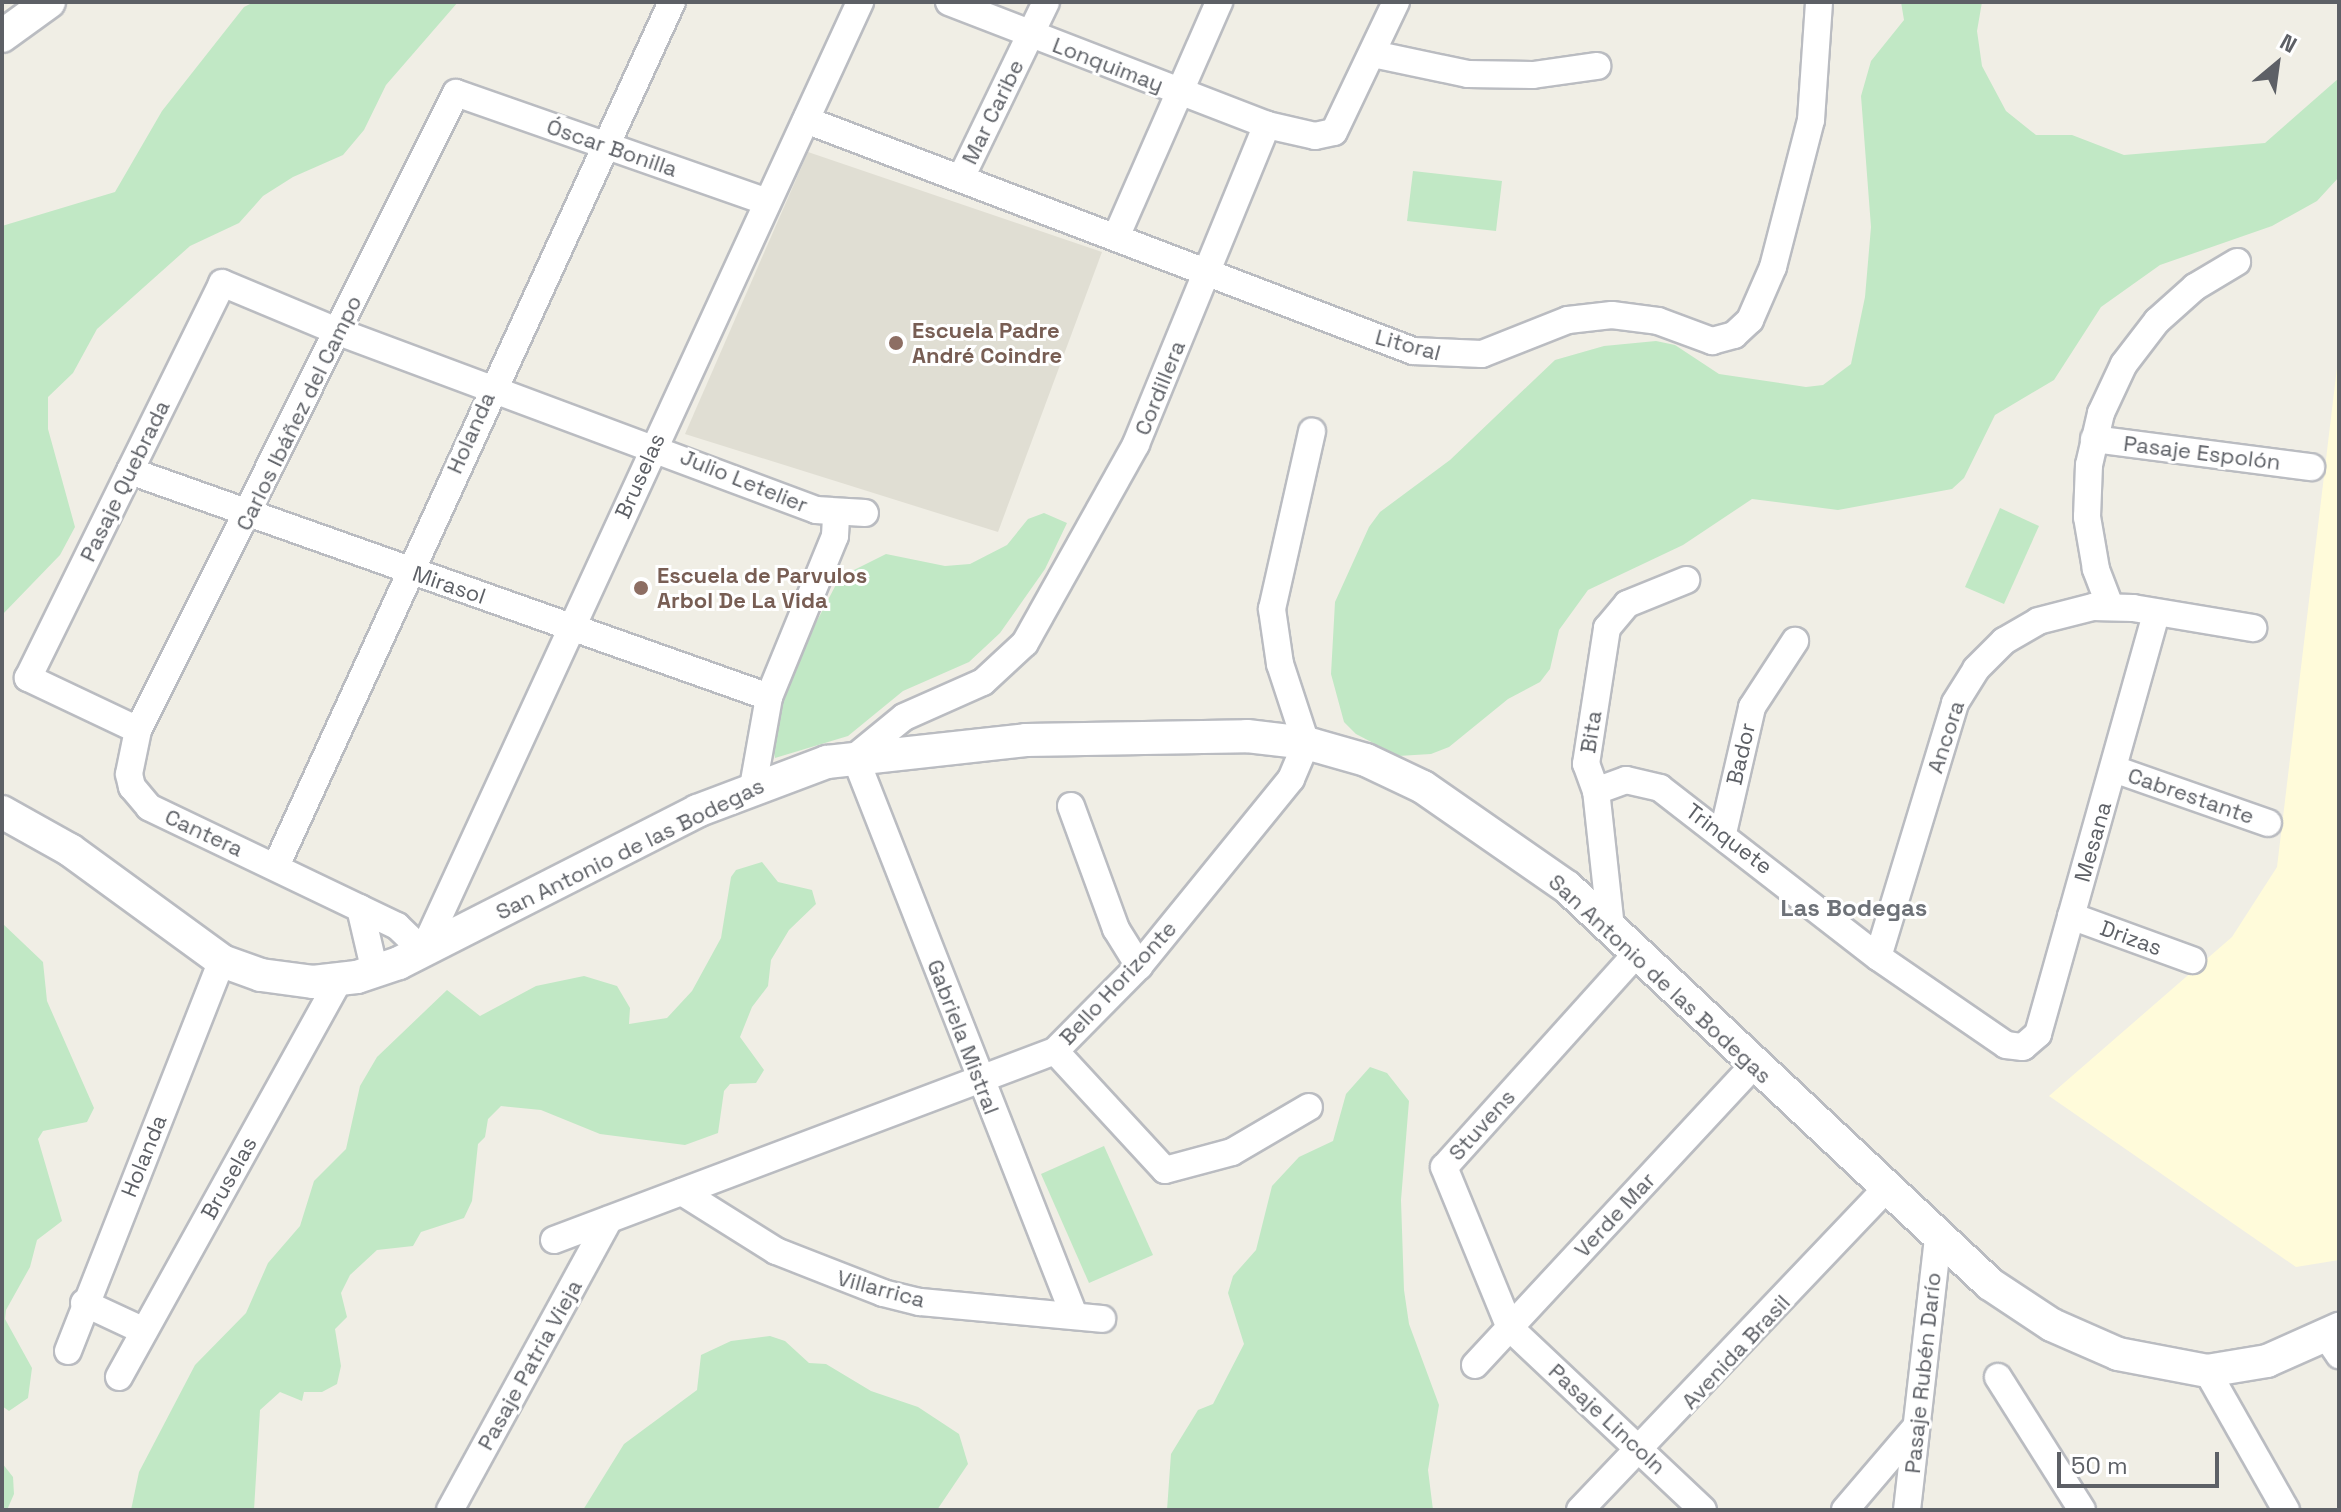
<!DOCTYPE html>
<html>
<head>
<meta charset="utf-8">
<style>
  body { margin:0 }
  #map { position:relative; width:2341px; height:1512px; overflow:hidden; background:#f0eee5; font-family:"Space Grotesk",sans-serif }
  div>[style] { position:absolute }
  [style*='--x'] { left:calc(var(--x)*1px); top:calc(var(--y)*1px); width:calc(var(--w)*1px); rotate:calc(var(--a)*1deg) }
  .commercial>* { inset:0; background:#fffbda }
  .education>* { inset:0; background:#e0ded3 }
  .green>* { inset:0; background:#c1e8c5 }
  .roads { filter:drop-shadow(2px 0 #babcc1) drop-shadow(-2px 0 #babcc1) drop-shadow(0 2px #babcc1) drop-shadow(0 -2px #babcc1) }
  .minor>* { height:26px; margin:-13px; padding:0 13px; transform-origin:13px; border-radius:13px; background:#fff }
  .tertiary>* { height:32px; margin:-16px; padding:0 16px; transform-origin:16px; border-radius:16px; background:#fff }
  .dots>* { width:22px; height:22px; translate:-50% -50%; box-sizing:border-box; border:4px solid #fff; border-radius:50% }
  span { translate:-50% -50%; white-space:nowrap; text-align:center; line-height:1.15; -webkit-text-stroke:6px #fff; paint-order:stroke }
  .street-label { font-size:22px; color:#5d6066 }
  .education-label { font-size:22px; color:#785e54; font-weight:700 }
  .left { translate:0 -50%; text-align:left }
  .neighbourhood-label { font-size:24px; color:#6e7278; font-weight:700 }
  .frame { position:absolute; inset:0; border:4px solid #5d6066; pointer-events:none }
  .north { position:absolute; left:2237px; top:24px; width:80px; height:80px; -webkit-text-stroke:6px #fff; paint-order:stroke; rotate:29deg; font-size:22px; font-weight:700; line-height:32px; text-align:center; color:#5d6066 }
  .north::after { content:''; display:block; margin:auto; width:28px; height:36px; background:#5d6066; clip-path:polygon(50% 0,100% 100%,50% 72%,0 100%) }
  .scale { position:absolute; left:2057px; top:1452px; width:162px; height:36px; box-sizing:border-box; border:4px solid #5d6066; border-top:0; padding-left:10px; font-size:24px; line-height:28px; white-space:nowrap; color:#5d6066; -webkit-text-stroke:6px #fff; paint-order:stroke }
</style>
</head>
<body>
<div id="map">
  <div class="commercial">
    <div style="clip-path:polygon(2339px 351px,2339px 1260px,2296px 1267px,2049px 1096px,2232px 937px,2277px 867px)"></div>
  </div>
  <div class="education">
    <div style="clip-path:polygon(808px 152px,1102px 252px,998px 532px,685px 434px)"></div>
  </div>
  <div class="green">
    <div style="clip-path:polygon(254px 2px,458px 2px,386px 85px,364px 130px,343px 155px,293px 177px,263px 196px,239px 223px,190px 246px,97px 329px,73px 373px,48px 397px,48px 429px,75px 527px,60px 555px,2px 615px,2px 226px,115px 192px,162px 111px,244px 7px)"></div>
    <div style="clip-path:polygon(1901px 2px,1982px 2px,1977px 31px,1982px 66px,2006px 111px,2036px 135px,2072px 135px,2124px 155px,2265px 143px,2339px 78px,2339px 177px,2317px 201px,2272px 226px,2160px 265px,2101px 307px,2054px 380px,1995px 415px,1964px 478px,1952px 489px,1838px 510px,1752px 499px,1683px 545px,1588px 590px,1559px 630px,1550px 669px,1540px 682px,1508px 699px,1449px 747px,1431px 754px,1398px 756px,1356px 734px,1344px 722px,1331px 674px,1335px 602px,1369px 527px,1380px 512px,1450px 460px,1555px 360px,1604px 346px,1656px 341px,1675px 345px,1719px 374px,1806px 387px,1823px 385px,1851px 364px,1865px 297px,1871px 227px,1861px 96px,1871px 61px,1904px 20px)"></div>
    <div style="clip-path:polygon(1413px 171px,1502px 181px,1496px 231px,1407px 221px)"></div>
    <div style="clip-path:polygon(2000px 508px,2039px 526px,2004px 604px,1965px 587px)"></div>
    <div style="clip-path:polygon(1044px 513px,1067px 523px,1045px 569px,1000px 633px,969px 662px,903px 691px,848px 736px,775px 758px,771px 741px,788px 676px,840px 577px,886px 554px,945px 566px,970px 564px,1007px 545px,1028px 519px)"></div>
    <div style="clip-path:polygon(762px 862px,778px 882px,812px 890px,816px 904px,789px 930px,771px 960px,768px 986px,752px 1007px,740px 1037px,764px 1070px,756px 1083px,730px 1084px,724px 1091px,718px 1133px,685px 1145px,600px 1134px,541px 1110px,501px 1106px,488px 1119px,485px 1137px,478px 1144px,472px 1201px,464px 1218px,421px 1232px,413px 1246px,377px 1250px,350px 1275px,341px 1293px,347px 1317px,335px 1329px,341px 1366px,337px 1384px,322px 1392px,304px 1392px,302px 1401px,280px 1392px,260px 1410px,254px 1510px,131px 1510px,139px 1472px,195px 1365px,246px 1313px,268px 1263px,300px 1226px,314px 1181px,346px 1149px,360px 1086px,377px 1057px,447px 990px,480px 1016px,536px 986px,584px 976px,617px 986px,630px 1008px,629px 1024px,667px 1018px,692px 991px,721px 938px,731px 877px,736px 870px)"></div>
    <div style="clip-path:polygon(2px 923px,43px 962px,47px 1001px,94px 1108px,87px 1122px,43px 1131px,38px 1139px,62px 1221px,37px 1240px,30px 1267px,6px 1310px,5px 1319px,32px 1368px,28px 1398px,9px 1411px,2px 1406px)"></div>
    <div style="clip-path:polygon(1370px 1067px,1387px 1073px,1409px 1101px,1401px 1200px,1404px 1290px,1409px 1324px,1439px 1405px,1428px 1470px,1433px 1510px,1167px 1510px,1171px 1454px,1198px 1410px,1213px 1404px,1244px 1344px,1228px 1293px,1233px 1276px,1256px 1250px,1272px 1186px,1299px 1157px,1333px 1141px,1346px 1094px)"></div>
    <div style="clip-path:polygon(1104px 1146px,1153px 1255px,1089px 1283px,1041px 1174px)"></div>
    <div style="clip-path:polygon(770px 1336px,785px 1341px,809px 1363px,826px 1364px,871px 1391px,918px 1407px,959px 1434px,968px 1464px,937px 1510px,583px 1510px,624px 1444px,697px 1390px,701px 1355px,731px 1341px)"></div>
    <div style="clip-path:polygon(2px 1463px,13px 1477px,14px 1494px,7px 1510px,2px 1510px)"></div>
  </div>
  <div class="roads">
    <div class="minor">
      <div style="--x:949;--y:2;--w:341;--a:21.1"></div>
      <div style="--x:1267;--y:125;--w:49;--a:12.9"></div>
      <div style="--x:1315;--y:136;--w:19;--a:-12"></div>
      <div style="--x:1334;--y:132;--w:144;--a:-64.5"></div>
      <div style="--x:1373;--y:54;--w:97;--a:11.9"></div>
      <div style="--x:1468;--y:74;--w:65;--a:0.9"></div>
      <div style="--x:1533;--y:75;--w:65;--a:-8"></div>
      <div style="--x:806;--y:120;--w:649;--a:20.83"></div>
      <div style="--x:1413;--y:351;--w:69;--a:2.5"></div>
      <div style="--x:1482;--y:354;--w:92;--a:-21.6"></div>
      <div style="--x:1568;--y:320;--w:44;--a:-6.5"></div>
      <div style="--x:1612;--y:315;--w:46;--a:7.4"></div>
      <div style="--x:1658;--y:321;--w:58;--a:20.3"></div>
      <div style="--x:1712;--y:341;--w:23;--a:-15"></div>
      <div style="--x:1734;--y:335;--w:22;--a:-43"></div>
      <div style="--x:1750;--y:320;--w:58;--a:-66.5"></div>
      <div style="--x:1773;--y:267;--w:152;--a:-75.5"></div>
      <div style="--x:1811;--y:120;--w:118;--a:-86.1"></div>
      <div style="--x:961;--y:178;--w:195;--a:-64.2"></div>
      <div style="--x:1116;--y:237;--w:257;--a:-66.3"></div>
      <div style="--x:2094;--y:439;--w:219;--a:7.4"></div>
      <div style="--x:130;--y:471;--w:678;--a:19.48"></div>
      <div style="--x:2110;--y:606;--w:40;--a:-111"></div>
      <div style="--x:2096;--y:569;--w:53;--a:-99.8"></div>
      <div style="--x:2087;--y:517;--w:52;--a:-87.8"></div>
      <div style="--x:2089;--y:465;--w:53;--a:-77"></div>
      <div style="--x:2101;--y:413;--w:54;--a:-64.9"></div>
      <div style="--x:2124;--y:364;--w:54;--a:-52.5"></div>
      <div style="--x:2157;--y:321;--w:51;--a:-41.8"></div>
      <div style="--x:2195;--y:287;--w:49;--a:-30.8"></div>
      <div style="--x:138;--y:730;--w:122;--a:-154.7"></div>
      <div style="--x:28;--y:678;--w:440;--a:-63.8"></div>
      <div style="--x:222;--y:283;--w:127;--a:22.7"></div>
      <div style="--x:339;--y:332;--w:509;--a:20.46"></div>
      <div style="--x:816;--y:510;--w:49;--a:3.5"></div>
      <div style="--x:2114;--y:769;--w:163;--a:19.3"></div>
      <div style="--x:753;--y:787;--w:91;--a:-79.9"></div>
      <div style="--x:769;--y:697;--w:174;--a:-67.7"></div>
      <div style="--x:835;--y:536;--w:22;--a:-87"></div>
      <div style="--x:1596;--y:791;--w:32;--a:-20"></div>
      <div style="--x:1626;--y:780;--w:35;--a:13"></div>
      <div style="--x:1660;--y:788;--w:276;--a:37.8"></div>
      <div style="--x:1878;--y:957;--w:155;--a:34.5"></div>
      <div style="--x:2006;--y:1045;--w:17;--a:7"></div>
      <div style="--x:2023;--y:1047;--w:20;--a:-41"></div>
      <div style="--x:2038;--y:1034;--w:437;--a:-74.3"></div>
      <div style="--x:1071;--y:806;--w:131;--a:69.9"></div>
      <div style="--x:1116;--y:929;--w:44;--a:58.1"></div>
      <div style="--x:1723;--y:833;--w:129;--a:-77"></div>
      <div style="--x:1752;--y:707;--w:79;--a:-56.9"></div>
      <div style="--x:276;--y:866;--w:950;--a:-65.38"></div>
      <div style="--x:360;--y:908;--w:66;--a:76.8"></div>
      <div style="--x:2071;--y:916;--w:129;--a:20"></div>
      <div style="--x:1611;--y:928;--w:138;--a:-96.2"></div>
      <div style="--x:1596;--y:791;--w:29;--a:-110"></div>
      <div style="--x:1586;--y:764;--w:138;--a:-81.2"></div>
      <div style="--x:1607;--y:628;--w:31;--a:-50"></div>
      <div style="--x:1627;--y:604;--w:64;--a:-22.1"></div>
      <div style="--x:423;--y:951;--w:36;--a:-136"></div>
      <div style="--x:397;--y:926;--w:275;--a:-154.4"></div>
      <div style="--x:149;--y:807;--w:26;--a:-130"></div>
      <div style="--x:132;--y:787;--w:13;--a:-103"></div>
      <div style="--x:129;--y:774;--w:45;--a:-78.4"></div>
      <div style="--x:138;--y:730;--w:712;--a:-63.47"></div>
      <div style="--x:456;--y:93;--w:330;--a:19.3"></div>
      <div style="--x:423;--y:951;--w:1045;--a:-65.27"></div>
      <div style="--x:1637;--y:953;--w:288;--a:132"></div>
      <div style="--x:1444;--y:1167;--w:174;--a:67.7"></div>
      <div style="--x:1510;--y:1328;--w:265;--a:43.3"></div>
      <div style="--x:1878;--y:957;--w:265;--a:-73.1"></div>
      <div style="--x:1955;--y:703;--w:40;--a:-58"></div>
      <div style="--x:1976;--y:669;--w:40;--a:-45"></div>
      <div style="--x:2004;--y:641;--w:39;--a:-30"></div>
      <div style="--x:2038;--y:621;--w:57;--a:-14.3"></div>
      <div style="--x:2093;--y:607;--w:40;--a:1.4"></div>
      <div style="--x:2133;--y:608;--w:122;--a:9.5"></div>
      <div style="--x:1055;--y:1051;--w:162;--a:47.3"></div>
      <div style="--x:1165;--y:1170;--w:69;--a:-15"></div>
      <div style="--x:1232;--y:1152;--w:89;--a:-30.3"></div>
      <div style="--x:682;--y:1192;--w:111;--a:32.1"></div>
      <div style="--x:776;--y:1251;--w:115;--a:21.4"></div>
      <div style="--x:883;--y:1293;--w:38;--a:14"></div>
      <div style="--x:920;--y:1302;--w:183;--a:5.3"></div>
      <div style="--x:554;--y:1240;--w:535;--a:-20.67"></div>
      <div style="--x:1055;--y:1051;--w:120;--a:-45.3"></div>
      <div style="--x:1139;--y:966;--w:241;--a:-50.9"></div>
      <div style="--x:1291;--y:779;--w:39;--a:-67"></div>
      <div style="--x:1306;--y:743;--w:83;--a:-108.2"></div>
      <div style="--x:1280;--y:664;--w:56;--a:-98.3"></div>
      <div style="--x:1272;--y:609;--w:182;--a:-77.3"></div>
      <div style="--x:84;--y:1303;--w:66;--a:25"></div>
      <div style="--x:1074;--y:1315;--w:599;--a:-111.43"></div>
      <div style="--x:855;--y:757;--w:63;--a:-39.2"></div>
      <div style="--x:904;--y:717;--w:86;--a:-23.9"></div>
      <div style="--x:983;--y:682;--w:57;--a:-42.9"></div>
      <div style="--x:1025;--y:643;--w:228;--a:-60.8"></div>
      <div style="--x:1136;--y:444;--w:345;--a:-67.7"></div>
      <div style="--x:2327;--y:1337;--w:22;--a:56"></div>
      <div style="--x:68;--y:1351;--w:419;--a:-68.5"></div>
      <div style="--x:1475;--y:1365;--w:410;--a:-47.1"></div>
      <div style="--x:2207;--y:1371;--w:160;--a:60.4"></div>
      <div style="--x:119;--y:1377;--w:454;--a:-61"></div>
      <div style="--x:1998;--y:1377;--w:157;--a:57.7"></div>
      <div style="--x:450;--y:1510;--w:331;--a:-61.3"></div>
      <div style="--x:1580;--y:1510;--w:443;--a:-46.4"></div>
      <div style="--x:1845;--y:1510;--w:108;--a:-49.5"></div>
      <div style="--x:1907;--y:1510;--w:276;--a:-83.5"></div>
    </div>
    <div class="tertiary">
      <div style="--x:2;--y:36;--w:58;--a:-35.9"></div>
      <div style="--x:2;--y:812;--w:78;--a:29.2"></div>
      <div style="--x:70;--y:850;--w:188;--a:36.1"></div>
      <div style="--x:222;--y:961;--w:41;--a:19.7"></div>
      <div style="--x:261;--y:975;--w:52;--a:7.7"></div>
      <div style="--x:313;--y:982;--w:44;--a:-6.5"></div>
      <div style="--x:357;--y:977;--w:44;--a:-18.4"></div>
      <div style="--x:399;--y:963;--w:335;--a:-27"></div>
      <div style="--x:697;--y:811;--w:139;--a:-20.7"></div>
      <div style="--x:827;--y:762;--w:200;--a:-6.3"></div>
      <div style="--x:1026;--y:740;--w:221;--a:-1"></div>
      <div style="--x:1247;--y:736;--w:59;--a:6.8"></div>
      <div style="--x:1306;--y:743;--w:62;--a:15.8"></div>
      <div style="--x:1366;--y:760;--w:63;--a:25.3"></div>
      <div style="--x:1423;--y:787;--w:175;--a:34.8"></div>
      <div style="--x:1567;--y:887;--w:580;--a:43.18"></div>
      <div style="--x:1990;--y:1284;--w:74;--a:33.5"></div>
      <div style="--x:2052;--y:1325;--w:72;--a:23.7"></div>
      <div style="--x:2118;--y:1354;--w:91;--a:10.8"></div>
      <div style="--x:2207;--y:1371;--w:61;--a:-9.5"></div>
      <div style="--x:2267;--y:1361;--w:79;--a:-24"></div>
    </div>
  </div>
  <div class="dots">
    <div style="left:896px;top:343px;background:#8d6e63"></div>
    <div style="left:641px;top:588px;background:#8d6e63"></div>
  </div>
  <div class="street-label">
    <span style="left:1108px;top:65px;rotate:21deg">Lonquimay</span>
    <span style="left:993px;top:112px;rotate:-64deg">Mar Caribe</span>
    <span style="left:612px;top:148px;rotate:19deg">Óscar Bonilla</span>
    <span style="left:1408px;top:345px;rotate:15deg">Litoral</span>
    <span style="left:1160px;top:388px;rotate:-68deg">Cordillera</span>
    <span style="left:299px;top:413px;rotate:-64deg">Carlos Ibáñez del Campo</span>
    <span style="left:471px;top:433px;rotate:-66deg">Holanda</span>
    <span style="left:2202px;top:453px;rotate:7deg">Pasaje Espolón</span>
    <span style="left:640px;top:476px;rotate:-66deg">Bruselas</span>
    <span style="left:125px;top:481px;rotate:-64deg">Pasaje Quebrada</span>
    <span style="left:744px;top:481px;rotate:22deg">Julio Letelier</span>
    <span style="left:449px;top:585px;rotate:19deg">Mirasol</span>
    <span style="left:1591px;top:732px;rotate:-81deg">Bita</span>
    <span style="left:1946px;top:737px;rotate:-72deg">Ancora</span>
    <span style="left:1741px;top:754px;rotate:-77deg">Bador</span>
    <span style="left:2191px;top:796px;rotate:19deg">Cabrestante</span>
    <span style="left:204px;top:833px;rotate:25deg">Cantera</span>
    <span style="left:1729px;top:839px;rotate:37deg">Trinquete</span>
    <span style="left:2093px;top:842px;rotate:-74deg">Mesana</span>
    <span style="left:630px;top:849px;rotate:-26deg">San Antonio de las Bodegas</span>
    <span style="left:2131px;top:938px;rotate:20deg">Drizas</span>
    <span style="left:1660px;top:979px;rotate:43deg">San Antonio de las Bodegas</span>
    <span style="left:1118px;top:983px;rotate:-47deg">Bello Horizonte</span>
    <span style="left:963px;top:1037px;rotate:69deg">Gabriela Mistral</span>
    <span style="left:1482px;top:1125px;rotate:-48deg">Stuvens</span>
    <span style="left:144px;top:1156px;rotate:-68deg">Holanda</span>
    <span style="left:229px;top:1178px;rotate:-61deg">Bruselas</span>
    <span style="left:1615px;top:1215px;rotate:-47deg">Verde Mar</span>
    <span style="left:881px;top:1289px;rotate:15deg">Villarrica</span>
    <span style="left:1736px;top:1352px;rotate:-47deg">Avenida Brasil</span>
    <span style="left:530px;top:1365px;rotate:-61deg">Pasaje Patria Vieja</span>
    <span style="left:1923px;top:1373px;rotate:-84deg">Pasaje Rubén Darío</span>
    <span style="left:1607px;top:1419px;rotate:43deg">Pasaje Lincoln</span>
  </div>
  <div class="education-label">
    <span class="left" style="left:912px;top:343px">Escuela Padre<br>André Coindre</span>
    <span class="left" style="left:657px;top:588px">Escuela de Parvulos<br>Arbol De La Vida</span>
  </div>
  <div class="neighbourhood-label">
    <span style="left:1854px;top:908px">Las Bodegas</span>
  </div>
  <div class="frame"></div>
  <div class="north">N</div>
  <div class="scale">50 m</div>
</div>
</body>
</html>
